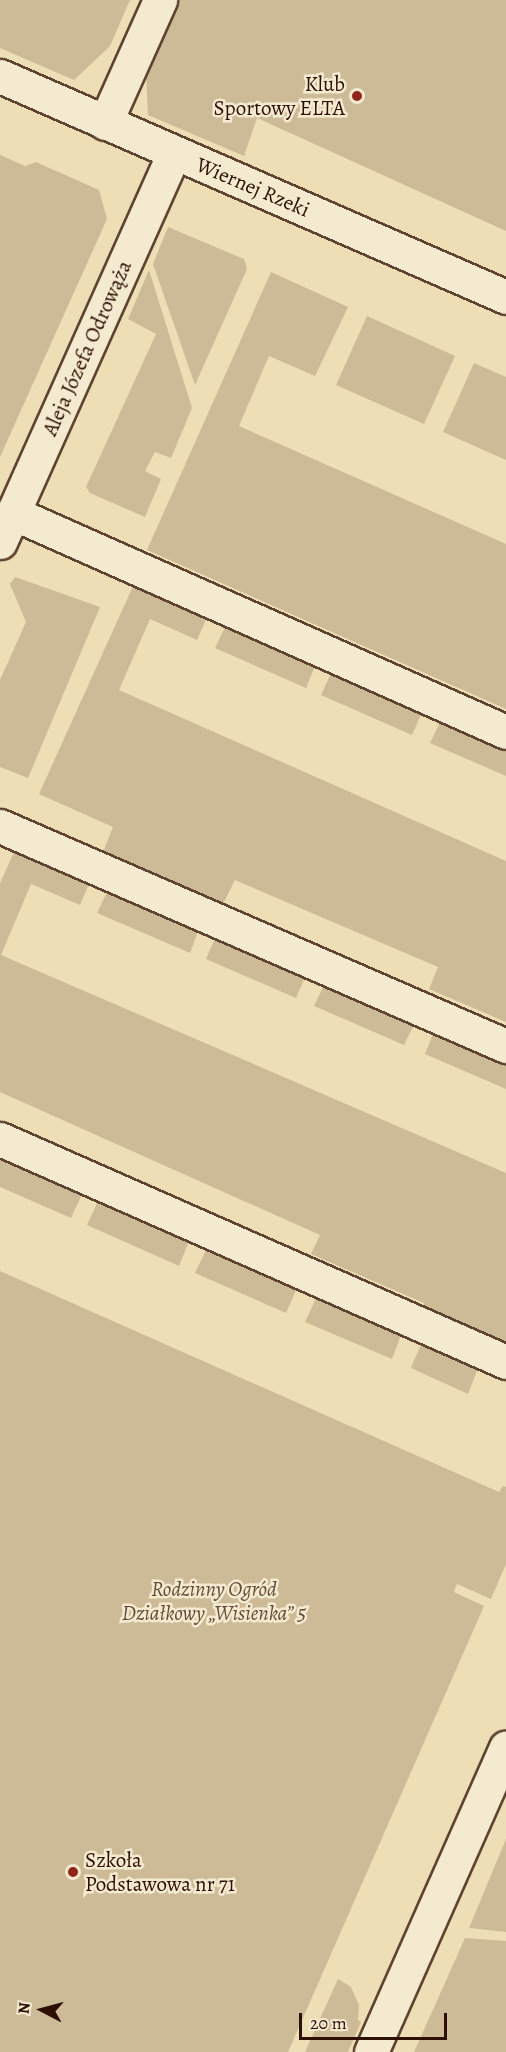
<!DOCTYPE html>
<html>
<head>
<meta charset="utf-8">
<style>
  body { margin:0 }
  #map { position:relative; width:506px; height:2052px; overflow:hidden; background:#eddeb6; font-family:Alegreya,serif }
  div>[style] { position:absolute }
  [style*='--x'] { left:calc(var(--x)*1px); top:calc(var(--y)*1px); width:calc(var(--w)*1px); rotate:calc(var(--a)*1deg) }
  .green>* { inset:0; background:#cdbb98 }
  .roads { filter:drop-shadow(2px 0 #5e4330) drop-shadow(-2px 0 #5e4330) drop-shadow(0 2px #5e4330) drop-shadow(0 -2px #5e4330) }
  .minor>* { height:33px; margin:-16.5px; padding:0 16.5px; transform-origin:16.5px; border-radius:16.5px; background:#f3ead0 }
  .dots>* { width:16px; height:16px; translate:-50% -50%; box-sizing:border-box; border:3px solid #f3ead0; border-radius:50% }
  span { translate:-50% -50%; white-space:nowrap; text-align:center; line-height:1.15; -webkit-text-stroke:5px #f3ead0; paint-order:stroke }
  .poi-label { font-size:21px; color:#2e0f04 }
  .right { translate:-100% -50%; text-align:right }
  .left { translate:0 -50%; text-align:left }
  .street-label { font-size:21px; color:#2e0f04 }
  .park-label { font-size:21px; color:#664b38; font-style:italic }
  .north { position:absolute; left:12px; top:1980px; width:60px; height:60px; -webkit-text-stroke:4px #f3ead0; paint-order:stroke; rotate:276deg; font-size:16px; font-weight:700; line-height:24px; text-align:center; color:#2e0f04 }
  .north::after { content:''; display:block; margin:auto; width:21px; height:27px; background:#2e0f04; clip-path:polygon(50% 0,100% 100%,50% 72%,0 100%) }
  .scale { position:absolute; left:299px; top:2013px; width:148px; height:27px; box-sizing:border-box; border:3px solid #2e0f04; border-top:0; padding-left:8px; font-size:18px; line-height:21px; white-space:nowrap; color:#2e0f04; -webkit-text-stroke:4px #f3ead0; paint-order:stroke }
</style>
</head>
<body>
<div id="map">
  <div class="green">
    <div style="clip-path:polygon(0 0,130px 0,110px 46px,74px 80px,0 48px)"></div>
    <div style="clip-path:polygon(180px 0,506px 0,506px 231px,257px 118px,244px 156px,148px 115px,146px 74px)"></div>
    <div style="clip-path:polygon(0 155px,25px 166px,36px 162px,99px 190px,107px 219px,0 457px)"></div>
    <div style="clip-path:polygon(168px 227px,244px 259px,247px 269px,195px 385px,153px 264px)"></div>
    <div style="clip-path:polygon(149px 270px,192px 408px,171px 458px,155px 452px,145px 471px,161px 479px,145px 517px,90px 493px,86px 487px,156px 334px,128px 319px)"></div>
    <div style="clip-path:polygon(271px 272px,348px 307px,315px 376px,269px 356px,239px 426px,506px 544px,506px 709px,147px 550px)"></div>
    <div style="clip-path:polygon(367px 316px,455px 356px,424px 424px,336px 385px)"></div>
    <div style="clip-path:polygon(474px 363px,506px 377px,506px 460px,443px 432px)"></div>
    <div style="clip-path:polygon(15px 577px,100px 607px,28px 778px,0 767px,0 680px,26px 622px,10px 584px)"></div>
    <div style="clip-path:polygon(134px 584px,208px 615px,197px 640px,150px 619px,119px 690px,506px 861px,506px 1022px,429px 989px,438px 967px,235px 880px,223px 904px,103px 852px,113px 827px,39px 794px)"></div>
    <div style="clip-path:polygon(226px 625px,315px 666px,306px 688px,215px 648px)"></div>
    <div style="clip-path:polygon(332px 671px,423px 710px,412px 735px,321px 695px)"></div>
    <div style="clip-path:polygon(441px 720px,506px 748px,506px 776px,430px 743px)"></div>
    <div style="clip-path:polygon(16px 848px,91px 879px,80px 905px,31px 884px,1px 955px,506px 1173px,506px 1351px,420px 1314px,424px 1303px,311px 1254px,320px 1235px,0 1092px,0 883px)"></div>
    <div style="clip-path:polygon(109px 888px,200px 926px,190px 953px,97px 913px)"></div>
    <div style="clip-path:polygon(217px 934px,307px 973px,296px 998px,206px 959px)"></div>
    <div style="clip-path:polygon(326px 981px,416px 1021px,404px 1045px,314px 1006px)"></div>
    <div style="clip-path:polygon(435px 1029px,506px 1059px,506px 1089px,425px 1054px)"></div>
    <div style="clip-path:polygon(0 1157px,83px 1192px,71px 1218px,0 1187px)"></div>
    <div style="clip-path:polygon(98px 1201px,189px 1241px,179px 1266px,87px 1225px)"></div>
    <div style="clip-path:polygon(207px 1248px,297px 1288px,286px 1313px,195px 1273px)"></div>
    <div style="clip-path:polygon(0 1271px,499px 1492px,503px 1486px,506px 1487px,506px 1564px,491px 1599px,457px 1584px,455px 1589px,454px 1592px,484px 1606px,288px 2052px,0 2052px)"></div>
    <div style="clip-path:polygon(317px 1296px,401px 1335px,392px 1359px,305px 1322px)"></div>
    <div style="clip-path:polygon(421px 1344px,478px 1368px,468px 1394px,411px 1368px)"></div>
    <div style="clip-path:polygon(506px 1839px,506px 1932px,469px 1928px)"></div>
    <div style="clip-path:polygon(465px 1938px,506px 1941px,506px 2052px,414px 2052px)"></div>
    <div style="clip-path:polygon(338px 1979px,351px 1987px,359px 2005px,358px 2020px,361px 2022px,348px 2052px,305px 2052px)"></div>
  </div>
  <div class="roads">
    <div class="minor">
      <div style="--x:0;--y:76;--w:552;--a:23.59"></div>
      <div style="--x:105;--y:123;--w:135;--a:-65.9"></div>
      <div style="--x:13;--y:513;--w:539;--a:23.95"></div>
      <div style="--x:0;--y:542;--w:426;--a:-65.9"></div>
      <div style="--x:0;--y:826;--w:552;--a:23.5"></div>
      <div style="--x:0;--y:1139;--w:553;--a:23.78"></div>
      <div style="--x:371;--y:2052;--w:333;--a:-66.1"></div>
    </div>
  </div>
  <div class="dots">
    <div style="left:357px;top:96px;background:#8f2418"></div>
    <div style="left:73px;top:1872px;background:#8f2418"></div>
  </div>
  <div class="poi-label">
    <span class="right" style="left:345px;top:96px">Klub<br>Sportowy ELTA</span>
    <span class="left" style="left:85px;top:1872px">Szkoła<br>Podstawowa nr 71</span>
  </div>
  <div class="street-label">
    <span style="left:253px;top:187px;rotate:23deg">Wiernej Rzeki</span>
    <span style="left:87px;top:348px;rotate:-66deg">Aleja Józefa Odrowąża</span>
  </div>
  <div class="park-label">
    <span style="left:214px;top:1601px">Rodzinny Ogród<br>Działkowy „Wisienka” 5</span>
  </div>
  <div class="north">N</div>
  <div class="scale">20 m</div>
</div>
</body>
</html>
